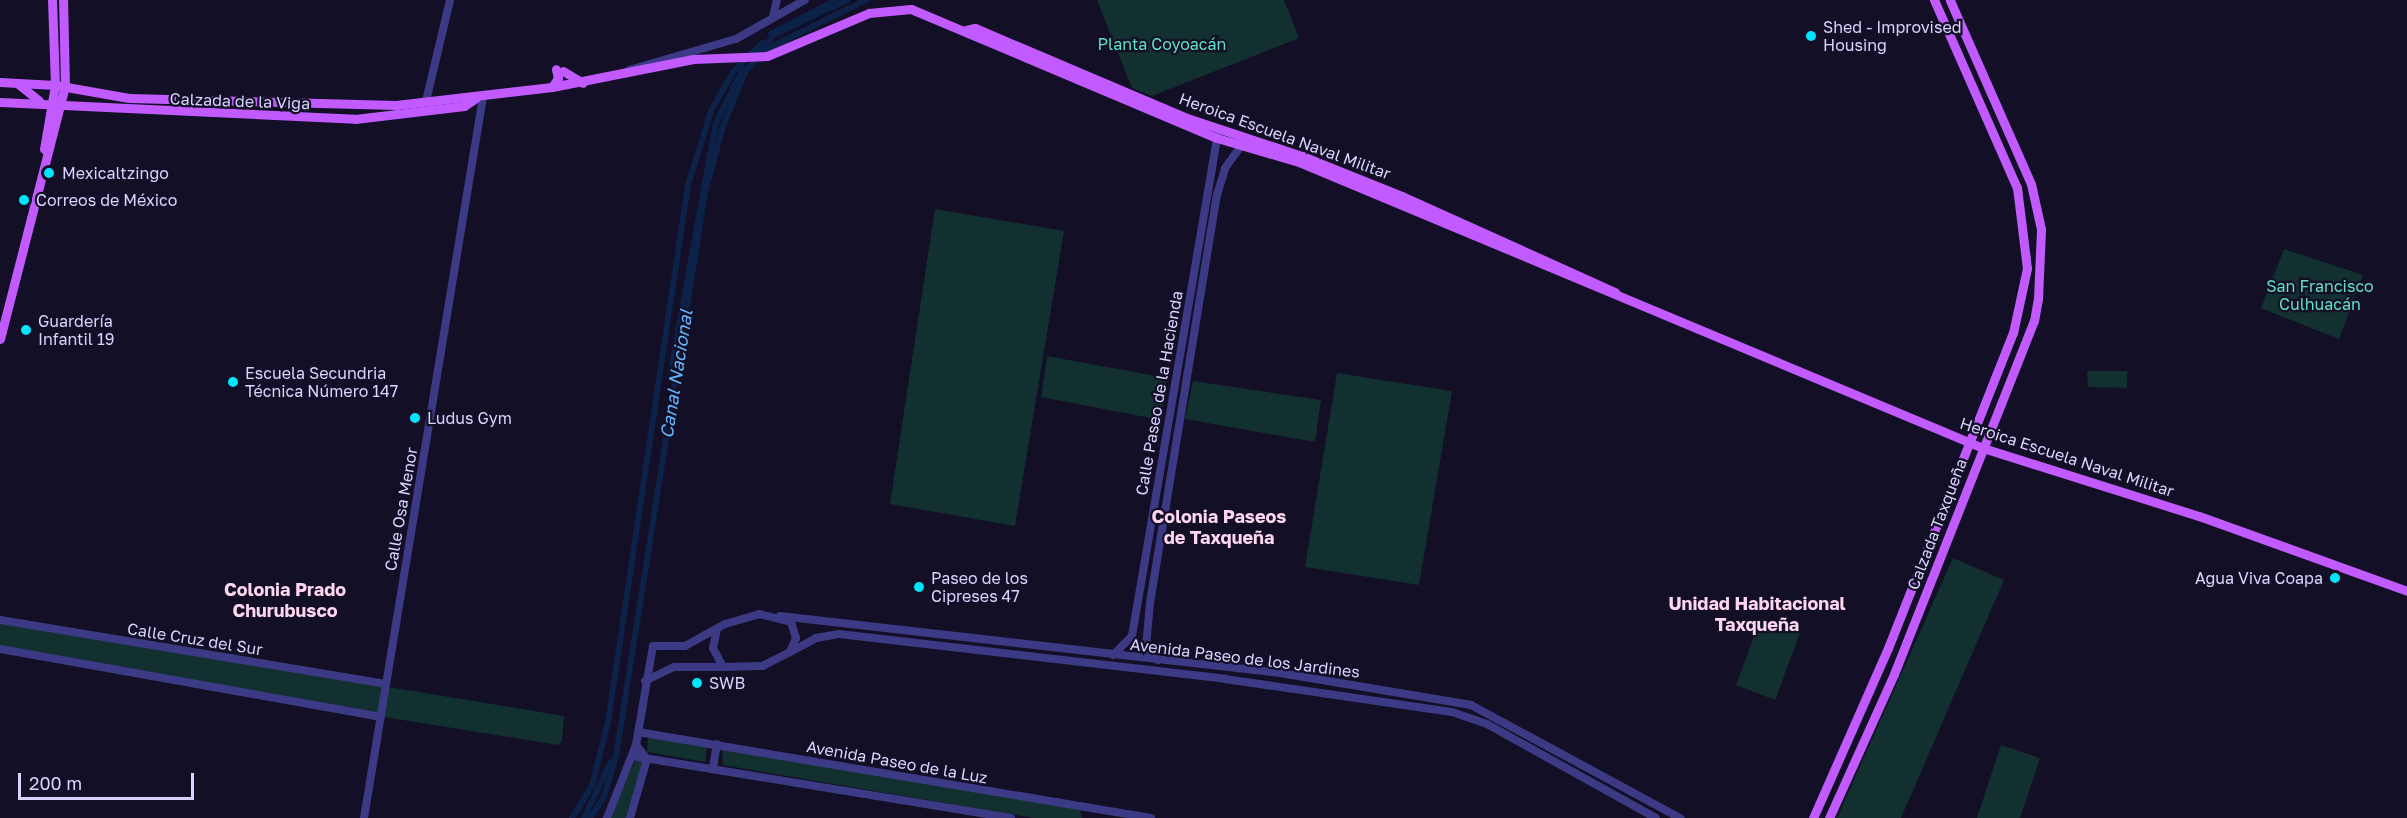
<!DOCTYPE html>
<html>
<head>
<meta charset="utf-8">
<style>
  body { margin:0 }
  #map { position:relative; width:2407px; height:818px; overflow:hidden; background:#130f26; font-family:"Golos Text",sans-serif }
  div>[style] { position:absolute }
  [style*='--x'] { left:calc(var(--x)*1px); top:calc(var(--y)*1px); width:calc(var(--w)*1px); rotate:calc(var(--a)*1deg) }
  .green>* { inset:0; background:#12302f }
  .canal>* { height:6px; margin:-3px; padding:0 3px; transform-origin:3px; border-radius:3px; background:#0c2248 }
  .minor>* { height:8px; margin:-4px; padding:0 4px; transform-origin:4px; border-radius:4px; background:#3d3a85 }
  .major>* { height:9px; margin:-4.5px; padding:0 4.5px; transform-origin:4.5px; border-radius:4.5px; background:#c25bff }
  .dots>* { width:16px; height:16px; translate:-50% -50%; box-sizing:border-box; border:3px solid #130f26; border-radius:50% }
  span { translate:-50% -50%; white-space:nowrap; text-align:center; line-height:1.15; -webkit-text-stroke:4.5px #130f26; paint-order:stroke }
  .poi-label { font-size:16px; color:#d9d4ff }
  .left { translate:0 -50%; text-align:left }
  .right { translate:-100% -50%; text-align:right }
  .park-label { font-size:16px; color:#5fe0c0 }
  .street-label { font-size:16px; color:#d9d4ff }
  .water-label { font-size:18px; color:#62b6ff; font-style:italic }
  .neighbourhood-label { font-size:18px; color:#ffd6f0; font-weight:700 }
  .scale { position:absolute; left:18px; top:773px; width:176px; height:27px; box-sizing:border-box; border:3px solid #d9d4ff; border-top:0; padding-left:8px; font-size:18px; line-height:21px; white-space:nowrap; color:#d9d4ff; -webkit-text-stroke:4px #130f26; paint-order:stroke }
</style>
</head>
<body>
<div id="map">
  <div class="green">
    <div style="clip-path:polygon(1097px 0,1284px 0,1299px 38px,1152px 96px,1132px 88px)"></div>
    <div style="clip-path:polygon(935px 209px,1064px 231px,1015px 526px,890px 504px)"></div>
    <div style="clip-path:polygon(2284px 249px,2363px 275px,2339px 339px,2261px 308px)"></div>
    <div style="clip-path:polygon(1047px 356px,1167px 378px,1161px 420px,1041px 397px)"></div>
    <div style="clip-path:polygon(2087px 371px,2127px 371px,2127px 388px,2088px 387px)"></div>
    <div style="clip-path:polygon(1337px 373px,1452px 391px,1419px 585px,1305px 567px)"></div>
    <div style="clip-path:polygon(1193px 381px,1321px 400px,1315px 442px,1185px 419px)"></div>
    <div style="clip-path:polygon(1953px 558px,2004px 580px,1901px 818px,1837px 818px)"></div>
    <div style="clip-path:polygon(1761px 618px,1800px 633px,1775px 700px,1736px 685px)"></div>
    <div style="clip-path:polygon(0 623px,564px 716px,562px 741px,559px 745px,372px 715px,0 648px)"></div>
    <div style="clip-path:polygon(648px 737px,707px 746px,705px 762px,647px 752px)"></div>
    <div style="clip-path:polygon(2001px 745px,2040px 758px,2020px 818px,1977px 818px)"></div>
    <div style="clip-path:polygon(722px 749px,1080px 809px,1082px 818px,1033px 818px,723px 765px)"></div>
    <div style="clip-path:polygon(636px 759px,643px 761px,626px 818px,609px 818px)"></div>
  </div>
  <div class="canal">
    <div style="--x:771;--y:34;--w:74;--a:-27.3"></div>
    <div style="--x:760;--y:51;--w:23;--a:-49"></div>
    <div style="--x:775;--y:34;--w:80;--a:-25.3"></div>
    <div style="--x:671;--y:372;--w:253;--a:-79.8"></div>
    <div style="--x:716;--y:123;--w:60;--a:-63.4"></div>
    <div style="--x:572;--y:818;--w:38;--a:-58"></div>
    <div style="--x:592;--y:786;--w:66;--a:-76"></div>
    <div style="--x:608;--y:722;--w:543;--a:-81.53"></div>
    <div style="--x:688;--y:185;--w:80;--a:-72.5"></div>
    <div style="--x:712;--y:109;--w:43;--a:-60.4"></div>
    <div style="--x:733;--y:72;--w:41;--a:-45"></div>
    <div style="--x:584;--y:818;--w:62;--a:-64.3"></div>
    <div style="--x:590;--y:818;--w:25;--a:-56"></div>
    <div style="--x:604;--y:797;--w:43;--a:-73.7"></div>
    <div style="--x:616;--y:756;--w:571;--a:-81.03"></div>
    <div style="--x:705;--y:192;--w:68;--a:-74.7"></div>
    <div style="--x:723;--y:126;--w:58;--a:-67.8"></div>
    <div style="--x:745;--y:72;--w:30;--a:-48"></div>
    <div style="--x:765;--y:50;--w:113;--a:-26.3"></div>
  </div>
  <div class="minor">
    <div style="--x:773;--y:17;--w:17;--a:-77"></div>
    <div style="--x:629;--y:70;--w:111;--a:-16.2"></div>
    <div style="--x:736;--y:39;--w:79;--a:-29.5"></div>
    <div style="--x:426;--y:101;--w:104;--a:-76.6"></div>
    <div style="--x:780;--y:616;--w:503;--a:6.5"></div>
    <div style="--x:1280;--y:673;--w:194;--a:9.5"></div>
    <div style="--x:1471;--y:705;--w:238;--a:28.4"></div>
    <div style="--x:0;--y:620;--w:391;--a:9.4"></div>
    <div style="--x:0;--y:649;--w:386;--a:10.1"></div>
    <div style="--x:790;--y:652;--w:30;--a:-28"></div>
    <div style="--x:816;--y:638;--w:23;--a:-10"></div>
    <div style="--x:839;--y:634;--w:389;--a:6.6"></div>
    <div style="--x:1225;--y:679;--w:229;--a:8.3"></div>
    <div style="--x:1452;--y:712;--w:37;--a:19"></div>
    <div style="--x:1487;--y:724;--w:193;--a:29.1"></div>
    <div style="--x:1113;--y:655;--w:27;--a:-45"></div>
    <div style="--x:1132;--y:636;--w:510;--a:-80.3"></div>
    <div style="--x:1158;--y:660;--w:18;--a:-133"></div>
    <div style="--x:1146;--y:647;--w:44;--a:-84.8"></div>
    <div style="--x:1150;--y:603;--w:413;--a:-80.7"></div>
    <div style="--x:1217;--y:195;--w:28;--a:-73"></div>
    <div style="--x:1225;--y:168;--w:29;--a:-54"></div>
    <div style="--x:645;--y:681;--w:32;--a:-26"></div>
    <div style="--x:674;--y:667;--w:49;--a:0"></div>
    <div style="--x:638;--y:732;--w:520;--a:9.52"></div>
    <div style="--x:632;--y:756;--w:384;--a:9.3"></div>
    <div style="--x:713;--y:768;--w:24;--a:-81"></div>
    <div style="--x:364;--y:818;--w:731;--a:-80.63"></div>
    <div style="--x:607;--y:818;--w:79;--a:-68.3"></div>
    <div style="--x:636;--y:745;--w:100;--a:-80.3"></div>
    <div style="--x:653;--y:646;--w:32;--a:0"></div>
    <div style="--x:685;--y:646;--w:46;--a:-28.8"></div>
    <div style="--x:725;--y:624;--w:35;--a:-16"></div>
    <div style="--x:759;--y:614;--w:33;--a:14"></div>
    <div style="--x:791;--y:622;--w:17;--a:73"></div>
    <div style="--x:796;--y:638;--w:15;--a:113"></div>
    <div style="--x:790;--y:652;--w:30;--a:153"></div>
    <div style="--x:763;--y:666;--w:40;--a:178.6"></div>
    <div style="--x:723;--y:667;--w:21;--a:-118"></div>
    <div style="--x:713;--y:648;--w:19;--a:-78"></div>
    <div style="--x:630;--y:818;--w:61;--a:-73.9"></div>
    <div style="--x:647;--y:759;--w:18;--a:-128"></div>
  </div>
  <div class="major">
    <div style="--x:966;--y:30;--w:9;--a:-13"></div>
    <div style="--x:975;--y:28;--w:230;--a:23"></div>
    <div style="--x:1187;--y:118;--w:121;--a:18.3"></div>
    <div style="--x:1302;--y:156;--w:108;--a:21.8"></div>
    <div style="--x:1402;--y:196;--w:234;--a:24.3"></div>
    <div style="--x:563;--y:71;--w:23;--a:31"></div>
    <div style="--x:0;--y:82;--w:55;--a:3.1"></div>
    <div style="--x:55;--y:85;--w:75;--a:10"></div>
    <div style="--x:129;--y:98;--w:267;--a:1.5"></div>
    <div style="--x:396;--y:105;--w:157;--a:-6.6"></div>
    <div style="--x:552;--y:87;--w:144;--a:-11.2"></div>
    <div style="--x:693;--y:59;--w:74;--a:-2.3"></div>
    <div style="--x:767;--y:56;--w:111;--a:-22.9"></div>
    <div style="--x:869;--y:13;--w:42;--a:-5.4"></div>
    <div style="--x:911;--y:9;--w:332;--a:22.9"></div>
    <div style="--x:1217;--y:138;--w:85;--a:16.3"></div>
    <div style="--x:1299;--y:162;--w:741;--a:22.69"></div>
    <div style="--x:1983;--y:448;--w:226;--a:17.5"></div>
    <div style="--x:2199;--y:516;--w:221;--a:19.8"></div>
    <div style="--x:17;--y:83;--w:28;--a:39"></div>
    <div style="--x:552;--y:87;--w:11;--a:-56"></div>
    <div style="--x:558;--y:78;--w:9;--a:-103"></div>
    <div style="--x:0;--y:102;--w:355;--a:2.7"></div>
    <div style="--x:355;--y:119;--w:110;--a:-6.8"></div>
    <div style="--x:464;--y:106;--w:14;--a:-34"></div>
    <div style="--x:44;--y:149;--w:65;--a:-80.2"></div>
    <div style="--x:55;--y:85;--w:85;--a:-92"></div>
    <div style="--x:0;--y:339;--w:261;--a:-75.6"></div>
    <div style="--x:65;--y:86;--w:86;--a:-91.3"></div>
    <div style="--x:1813;--y:818;--w:186;--a:-66.2"></div>
    <div style="--x:1888;--y:648;--w:339;--a:-68.4"></div>
    <div style="--x:2013;--y:333;--w:66;--a:-77.8"></div>
    <div style="--x:2027;--y:268;--w:81;--a:-97.1"></div>
    <div style="--x:2017;--y:188;--w:206;--a:-113.8"></div>
    <div style="--x:1829;--y:818;--w:158;--a:-65.7"></div>
    <div style="--x:1894;--y:674;--w:380;--a:-68.4"></div>
    <div style="--x:2034;--y:321;--w:22;--a:-80"></div>
    <div style="--x:2038;--y:299;--w:70;--a:-87.5"></div>
    <div style="--x:2041;--y:229;--w:46;--a:-102.5"></div>
    <div style="--x:2031;--y:184;--w:201;--a:-113.8"></div>
  </div>
  <div class="dots">
    <div style="left:1811px;top:36px;background:#00e5ff"></div>
    <div style="left:49px;top:173px;background:#00e5ff"></div>
    <div style="left:24px;top:200px;background:#00e5ff"></div>
    <div style="left:26px;top:330px;background:#00e5ff"></div>
    <div style="left:233px;top:382px;background:#00e5ff"></div>
    <div style="left:415px;top:418px;background:#00e5ff"></div>
    <div style="left:2335px;top:578px;background:#00e5ff"></div>
    <div style="left:919px;top:587px;background:#00e5ff"></div>
    <div style="left:697px;top:683px;background:#00e5ff"></div>
  </div>
  <div class="poi-label">
    <span class="left" style="left:1823px;top:36px">Shed - Improvised<br>Housing</span>
    <span class="left" style="left:62px;top:173px">Mexicaltzingo</span>
    <span class="left" style="left:36px;top:200px">Correos de México</span>
    <span class="left" style="left:38px;top:330px">Guardería<br>Infantil 19</span>
    <span class="left" style="left:245px;top:382px">Escuela Secundria<br>Técnica Número 147</span>
    <span class="left" style="left:427px;top:418px">Ludus Gym</span>
    <span class="left" style="left:931px;top:587px">Paseo de los<br>Cipreses 47</span>
    <span class="right" style="left:2323px;top:578px">Agua Viva Coapa</span>
    <span class="left" style="left:709px;top:683px">SWB</span>
  </div>
  <div class="park-label">
    <span style="left:1162px;top:44px">Planta Coyoacán</span>
    <span style="left:2320px;top:295px">San Francisco<br>Culhuacán</span>
  </div>
  <div class="street-label">
    <span style="left:240px;top:101px;rotate:2deg">Calzada de la Viga</span>
    <span style="left:1285px;top:136px;rotate:20deg">Heroica Escuela Naval Militar</span>
    <span style="left:1159px;top:393px;rotate:-80deg">Calle Paseo de la Hacienda</span>
    <span style="left:2067px;top:457px;rotate:18deg">Heroica Escuela Naval Militar</span>
    <span style="left:401px;top:509px;rotate:-80deg">Calle Osa Menor</span>
    <span style="left:1937px;top:524px;rotate:-69deg">Calzada Taxqueña</span>
    <span style="left:195px;top:639px;rotate:9deg">Calle Cruz del Sur</span>
    <span style="left:1245px;top:658px;rotate:7deg">Avenida Paseo de los Jardines</span>
    <span style="left:897px;top:762px;rotate:10deg">Avenida Paseo de la Luz</span>
  </div>
  <div class="water-label">
    <span style="left:676px;top:374px;rotate:-81deg">Canal Nacional</span>
  </div>
  <div class="neighbourhood-label">
    <span style="left:1219px;top:527px">Colonia Paseos<br>de Taxqueña</span>
    <span style="left:285px;top:600px">Colonia Prado<br>Churubusco</span>
    <span style="left:1757px;top:614px">Unidad Habitacional<br>Taxqueña</span>
  </div>
  <div class="scale">200 m</div>
</div>
</body>
</html>
